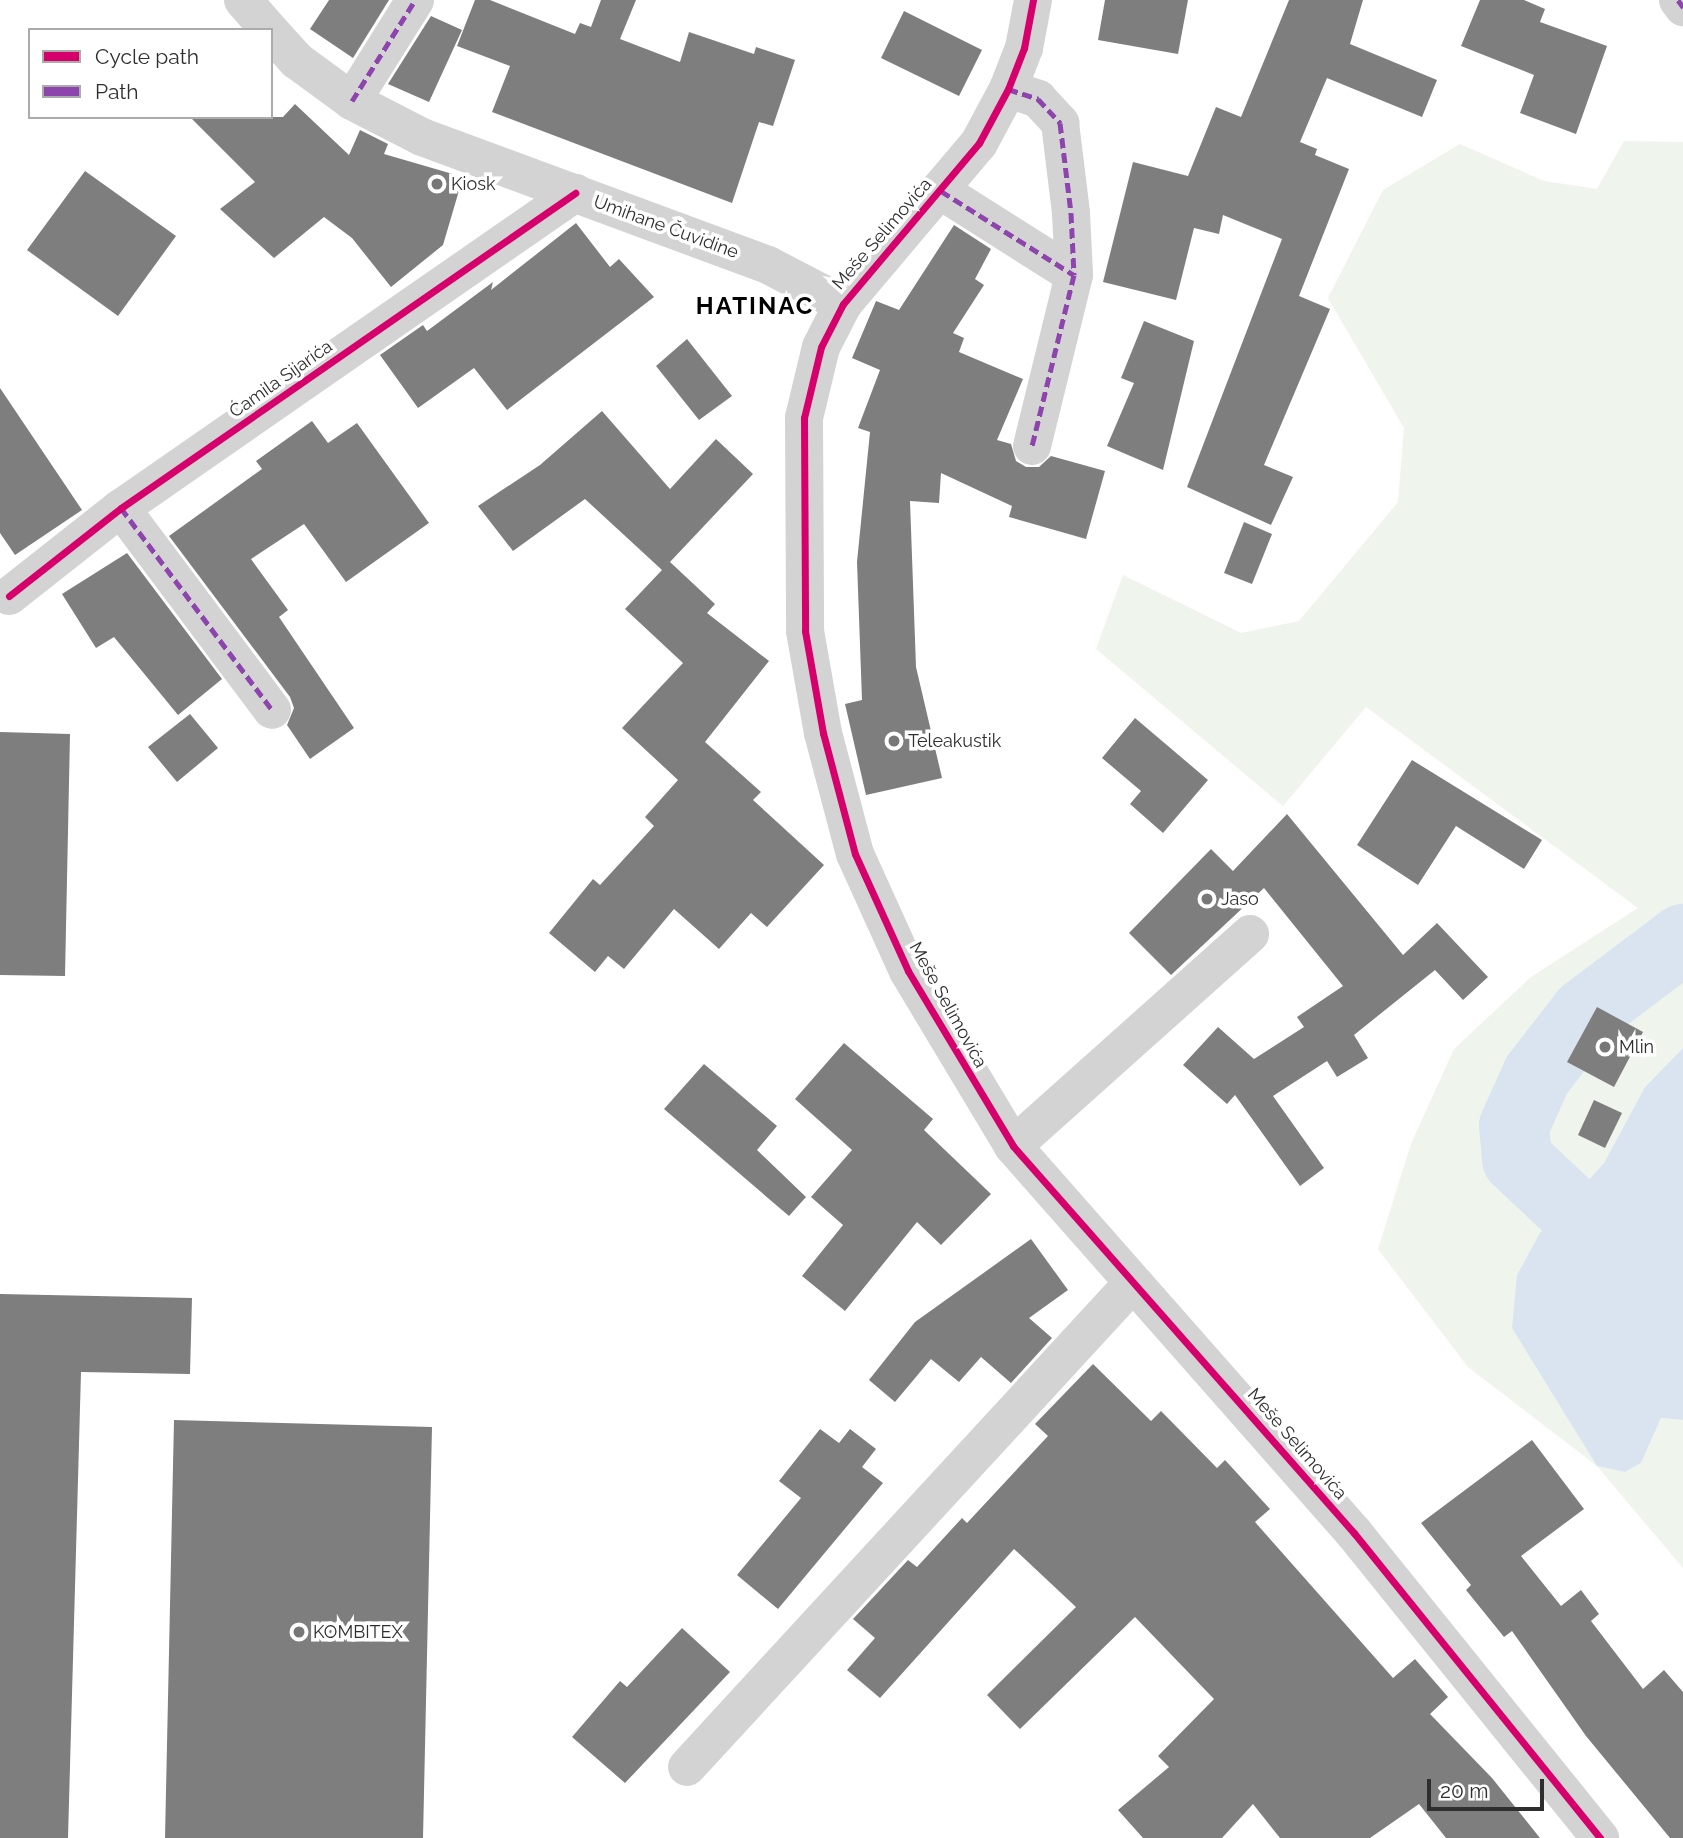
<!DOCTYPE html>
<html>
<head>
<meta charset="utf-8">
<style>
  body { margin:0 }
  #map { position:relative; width:1683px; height:1838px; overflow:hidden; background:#fff; font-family:Raleway,sans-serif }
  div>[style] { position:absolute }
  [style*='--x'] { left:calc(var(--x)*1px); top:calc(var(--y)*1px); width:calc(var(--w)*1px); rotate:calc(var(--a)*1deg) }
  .green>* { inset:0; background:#eff4ec }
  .water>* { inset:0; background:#dae4f0 }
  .river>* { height:70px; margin:-35px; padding:0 35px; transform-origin:35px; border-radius:35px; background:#dae4f0 }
  .building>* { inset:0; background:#7e7e7e }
  .minor>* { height:38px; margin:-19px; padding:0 19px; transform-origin:19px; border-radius:19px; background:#d3d3d3 }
  .quiet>* { height:5px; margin-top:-2.5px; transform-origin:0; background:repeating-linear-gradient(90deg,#8e44ad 0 10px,transparent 0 15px) }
  .cycleway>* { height:7px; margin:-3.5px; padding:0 3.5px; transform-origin:3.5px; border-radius:3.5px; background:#d6006c }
  .dots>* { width:19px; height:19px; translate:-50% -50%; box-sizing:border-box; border:4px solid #fff; border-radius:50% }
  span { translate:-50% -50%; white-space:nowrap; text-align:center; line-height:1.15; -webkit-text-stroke:7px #fff; paint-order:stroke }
  .poi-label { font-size:18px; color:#2e2e2e }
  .left { translate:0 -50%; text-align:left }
  .street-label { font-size:18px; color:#2e2e2e }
  .district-label { font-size:24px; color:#000; font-weight:700; letter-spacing:2px }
  .legend { position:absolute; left:28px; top:28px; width:245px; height:91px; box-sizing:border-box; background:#fff; border:2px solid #ababab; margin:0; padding:9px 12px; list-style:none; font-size:21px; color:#2e2e2e }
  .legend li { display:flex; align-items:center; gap:14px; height:35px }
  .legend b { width:35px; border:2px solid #ababab }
  .scale { position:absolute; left:1427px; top:1779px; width:117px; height:32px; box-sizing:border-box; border:4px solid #2e2e2e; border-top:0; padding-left:9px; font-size:21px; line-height:24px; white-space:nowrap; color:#2e2e2e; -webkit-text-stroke:5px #fff; paint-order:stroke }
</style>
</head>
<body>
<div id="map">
  <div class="green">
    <div style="clip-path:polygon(1624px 141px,1683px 142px,1683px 1048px,1645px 1087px,1604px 1163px,1540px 1231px,1540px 1371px,1597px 1466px,1625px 1472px,1641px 1463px,1661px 1418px,1683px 1420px,1683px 1568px,1597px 1466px,1468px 1367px,1378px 1249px,1411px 1144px,1454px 1049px,1531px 977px,1638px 908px,1366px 707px,1283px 806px,1096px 649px,1123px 575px,1241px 633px,1299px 621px,1398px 502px,1404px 428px,1328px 298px,1383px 190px,1460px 144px,1544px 181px,1597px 189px)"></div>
  </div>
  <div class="water">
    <div style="clip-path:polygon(1683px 1048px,1683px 1420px,1661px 1418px,1641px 1463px,1625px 1472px,1597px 1466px,1512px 1328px,1517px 1275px,1541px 1231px,1604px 1163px,1645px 1087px)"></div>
  </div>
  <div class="river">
    <div style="--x:1568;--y:1207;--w:70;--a:-136.7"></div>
    <div style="--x:1517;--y:1159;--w:33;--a:-95"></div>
    <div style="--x:1514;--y:1126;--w:56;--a:-65.7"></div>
    <div style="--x:1537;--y:1075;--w:78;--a:-52.3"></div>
    <div style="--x:1585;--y:1013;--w:123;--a:-37.1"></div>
  </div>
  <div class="building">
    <div style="clip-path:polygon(329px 0,389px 0,353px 58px,310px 29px)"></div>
    <div style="clip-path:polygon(475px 0,490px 0,575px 34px,580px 23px,591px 27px,601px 0,636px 0,620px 39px,680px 62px,689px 32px,754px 54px,756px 47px,795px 60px,773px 126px,759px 122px,732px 203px,492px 112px,510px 66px,457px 46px)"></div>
    <div style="clip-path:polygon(1105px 0,1188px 0,1178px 54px,1098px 40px)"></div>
    <div style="clip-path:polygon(1289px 0,1363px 0,1350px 44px,1437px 80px,1422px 117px,1327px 78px,1300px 142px,1317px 149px,1315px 155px,1349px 169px,1299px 296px,1330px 309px,1264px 465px,1293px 477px,1271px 525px,1187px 487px,1282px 239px,1223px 215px,1219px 234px,1194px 228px,1176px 300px,1103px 282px,1133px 162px,1188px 176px,1216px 107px,1241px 117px)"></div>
    <div style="clip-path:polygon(1480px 0,1524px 0,1545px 9px,1540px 22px,1607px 46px,1576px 134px,1520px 113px,1534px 75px,1461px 46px)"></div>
    <div style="clip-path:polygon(904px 11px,982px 50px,959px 96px,881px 58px)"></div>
    <div style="clip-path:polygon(431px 16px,462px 30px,429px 102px,388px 84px)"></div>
    <div style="clip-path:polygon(295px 104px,349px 155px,360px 130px,388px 144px,384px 154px,463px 177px,443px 245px,391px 287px,352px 238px,324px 217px,274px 258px,220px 209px,255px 182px,190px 117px,283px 117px)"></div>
    <div style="clip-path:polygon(85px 171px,176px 236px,118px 316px,27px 250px)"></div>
    <div style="clip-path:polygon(576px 223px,610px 267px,619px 259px,654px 297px,507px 410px,474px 368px,418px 408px,380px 355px,423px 325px,427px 331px,493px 282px,491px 290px)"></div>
    <div style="clip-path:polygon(954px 225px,991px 249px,975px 279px,984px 285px,953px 333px,964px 338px,959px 352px,1023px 379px,997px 440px,1011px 444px,1016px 461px,1026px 467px,1039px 467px,1051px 456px,1105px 471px,1086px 539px,1009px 517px,1012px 506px,941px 473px,939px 503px,910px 501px,916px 667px,942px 778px,866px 795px,845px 704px,862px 700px,857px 562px,870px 432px,858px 428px,880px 370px,852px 358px,876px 301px,899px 310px)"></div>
    <div style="clip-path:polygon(1144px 321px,1194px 341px,1163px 470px,1107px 446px,1134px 383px,1121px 378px)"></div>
    <div style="clip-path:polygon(687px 339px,732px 396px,699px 420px,656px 366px)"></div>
    <div style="clip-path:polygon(0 388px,82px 510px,15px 555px,0 533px)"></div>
    <div style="clip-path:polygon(602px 411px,670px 489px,716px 439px,753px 474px,670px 562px,715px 604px,707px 613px,769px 661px,705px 742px,761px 792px,753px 800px,824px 865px,767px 927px,751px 913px,719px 949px,674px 909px,624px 969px,608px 956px,595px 972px,549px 933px,593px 879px,600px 885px,654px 826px,645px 817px,678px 780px,622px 728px,683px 663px,625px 609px,662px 570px,585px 499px,513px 551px,478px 506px,540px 465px)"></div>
    <div style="clip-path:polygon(312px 421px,328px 443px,357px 423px,429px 523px,346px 582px,304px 524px,251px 559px,288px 610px,279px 617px,354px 728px,310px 759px,287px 725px,294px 708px,290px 697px,169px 536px,262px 469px,256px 461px)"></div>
    <div style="clip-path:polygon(1244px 522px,1272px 534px,1252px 584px,1224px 573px)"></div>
    <div style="clip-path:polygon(127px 553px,222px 679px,178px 715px,114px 637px,96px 648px,62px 594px)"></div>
    <div style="clip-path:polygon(190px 714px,218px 748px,177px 782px,148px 747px)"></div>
    <div style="clip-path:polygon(1135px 718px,1208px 780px,1163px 833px,1130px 804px,1141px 791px,1102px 758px)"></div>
    <div style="clip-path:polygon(0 732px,70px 734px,65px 976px,0 975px)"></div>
    <div style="clip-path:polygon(1412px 760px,1542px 840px,1524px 869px,1456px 826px,1418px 885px,1357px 845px)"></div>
    <div style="clip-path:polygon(1287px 814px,1403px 955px,1437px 923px,1488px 977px,1463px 1000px,1435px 970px,1354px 1035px,1368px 1058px,1337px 1077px,1327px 1061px,1273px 1096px,1324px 1168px,1300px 1186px,1235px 1095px,1227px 1104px,1183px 1065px,1218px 1027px,1254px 1059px,1304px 1027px,1297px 1017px,1343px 986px,1264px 888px,1171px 975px,1129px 933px,1211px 849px,1233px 871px)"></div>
    <div style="clip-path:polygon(1597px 1007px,1643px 1032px,1614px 1087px,1567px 1062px)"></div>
    <div style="clip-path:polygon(844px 1043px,933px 1119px,924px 1130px,991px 1194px,941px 1245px,917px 1222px,845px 1311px,802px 1276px,843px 1225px,811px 1197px,852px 1150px,795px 1099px)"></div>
    <div style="clip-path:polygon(704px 1064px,777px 1126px,757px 1150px,806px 1197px,789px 1216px,664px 1109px)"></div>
    <div style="clip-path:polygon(1594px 1100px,1622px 1113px,1605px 1148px,1578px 1135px)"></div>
    <div style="clip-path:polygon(1031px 1239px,1068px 1290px,1029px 1318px,1052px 1338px,1011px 1383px,981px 1357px,959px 1382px,931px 1359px,895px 1402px,869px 1380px,915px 1322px)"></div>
    <div style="clip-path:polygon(0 1294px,192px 1298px,190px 1374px,81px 1372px,68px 1838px,0 1838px)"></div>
    <div style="clip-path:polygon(1093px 1364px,1151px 1421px,1161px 1411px,1217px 1468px,1225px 1460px,1270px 1509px,1255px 1522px,1393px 1678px,1415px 1659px,1448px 1697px,1430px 1714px,1492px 1778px,1540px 1838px,1446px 1838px,1419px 1804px,1370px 1838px,1280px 1838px,1253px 1804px,1222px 1838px,1143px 1838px,1118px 1810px,1169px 1767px,1158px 1756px,1214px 1699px,1135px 1617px,1020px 1729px,987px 1695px,1076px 1607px,1014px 1549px,880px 1698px,847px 1670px,875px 1638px,853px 1619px,908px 1560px,917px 1567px,962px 1518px,967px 1523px,1048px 1436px,1035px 1424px)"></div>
    <div style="clip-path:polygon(174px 1420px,432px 1427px,423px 1838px,165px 1838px)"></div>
    <div style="clip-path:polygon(820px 1429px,839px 1443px,850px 1429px,876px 1449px,862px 1467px,883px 1483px,778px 1609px,737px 1575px,801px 1498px,779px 1481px)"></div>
    <div style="clip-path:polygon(1532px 1440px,1584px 1509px,1521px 1556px,1561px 1606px,1581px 1590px,1599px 1614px,1591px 1621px,1643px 1689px,1664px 1670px,1683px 1692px,1683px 1838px,1670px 1838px,1586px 1736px,1512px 1631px,1504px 1637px,1466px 1590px,1471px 1585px,1421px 1523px)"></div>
    <div style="clip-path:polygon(682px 1628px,730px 1672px,625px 1783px,572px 1737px,620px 1681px,627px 1687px)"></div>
  </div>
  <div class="minor">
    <div style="--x:243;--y:0;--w:40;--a:49"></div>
    <div style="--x:1033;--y:0;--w:49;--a:100.6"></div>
    <div style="--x:1024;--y:48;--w:44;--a:111.3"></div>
    <div style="--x:1008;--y:89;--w:61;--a:118.2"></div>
    <div style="--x:979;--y:143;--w:211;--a:130.2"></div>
    <div style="--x:843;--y:304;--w:48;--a:117.1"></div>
    <div style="--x:821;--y:347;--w:73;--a:103.5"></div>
    <div style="--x:804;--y:418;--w:213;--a:89.7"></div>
    <div style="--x:805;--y:631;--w:104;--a:80"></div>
    <div style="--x:823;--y:733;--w:125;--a:75.2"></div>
    <div style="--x:855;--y:854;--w:128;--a:65.6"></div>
    <div style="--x:908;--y:971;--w:204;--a:59"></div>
    <div style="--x:1013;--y:1146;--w:516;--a:48.62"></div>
    <div style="--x:1354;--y:1533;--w:392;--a:51.1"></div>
    <div style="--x:1678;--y:0;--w:9;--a:54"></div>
    <div style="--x:271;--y:32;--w:38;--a:48"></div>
    <div style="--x:296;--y:60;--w:69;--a:36.2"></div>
    <div style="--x:352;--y:101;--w:79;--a:27.2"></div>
    <div style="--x:422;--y:137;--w:369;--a:20.3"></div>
    <div style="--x:768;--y:265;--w:85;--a:27.5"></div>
    <div style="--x:1008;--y:89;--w:32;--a:18"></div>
    <div style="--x:1038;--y:99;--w:33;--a:47"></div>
    <div style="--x:1060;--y:123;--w:91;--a:83"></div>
    <div style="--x:1071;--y:213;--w:62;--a:87.2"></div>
    <div style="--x:1074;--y:275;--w:176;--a:103.8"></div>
    <div style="--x:352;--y:101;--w:119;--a:-58"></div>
    <div style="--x:941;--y:191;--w:157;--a:32.3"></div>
    <div style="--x:121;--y:508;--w:252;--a:53.2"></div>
    <div style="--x:9;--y:596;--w:142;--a:-38.2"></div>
    <div style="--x:121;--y:508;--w:553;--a:-34.75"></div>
    <div style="--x:1013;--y:1146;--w:318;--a:-41.8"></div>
    <div style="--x:687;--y:1767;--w:655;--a:-47.35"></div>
  </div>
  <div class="quiet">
    <div style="--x:1678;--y:0;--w:9;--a:54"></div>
    <div style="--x:1008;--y:89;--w:32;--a:18"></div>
    <div style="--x:1038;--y:99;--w:33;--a:47"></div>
    <div style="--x:1060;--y:123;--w:91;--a:83"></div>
    <div style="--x:1071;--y:213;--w:62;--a:87.2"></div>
    <div style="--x:1074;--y:275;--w:176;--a:103.8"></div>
    <div style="--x:352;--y:101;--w:119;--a:-58"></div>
    <div style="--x:941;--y:191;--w:157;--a:32.3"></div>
    <div style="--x:121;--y:508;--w:252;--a:53.2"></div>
  </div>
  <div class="cycleway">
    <div style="--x:1033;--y:0;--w:49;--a:100.6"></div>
    <div style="--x:1024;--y:48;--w:44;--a:111.3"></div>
    <div style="--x:1008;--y:89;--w:61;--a:118.2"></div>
    <div style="--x:979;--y:143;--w:211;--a:130.2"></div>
    <div style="--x:843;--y:304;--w:48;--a:117.1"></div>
    <div style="--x:821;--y:347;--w:73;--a:103.5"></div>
    <div style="--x:804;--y:418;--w:213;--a:89.7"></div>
    <div style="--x:805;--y:631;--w:104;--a:80"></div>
    <div style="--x:823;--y:733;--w:125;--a:75.2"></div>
    <div style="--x:855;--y:854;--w:128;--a:65.6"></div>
    <div style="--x:908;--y:971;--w:204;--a:59"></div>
    <div style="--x:1013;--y:1146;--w:516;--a:48.62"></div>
    <div style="--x:1354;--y:1533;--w:392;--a:51.1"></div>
    <div style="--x:9;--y:596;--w:142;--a:-38.2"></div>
    <div style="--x:121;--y:508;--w:553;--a:-34.75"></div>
  </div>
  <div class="dots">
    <div style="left:437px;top:184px;background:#777"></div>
    <div style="left:894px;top:741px;background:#777"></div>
    <div style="left:1207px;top:899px;background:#777"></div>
    <div style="left:1605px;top:1047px;background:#777"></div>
    <div style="left:299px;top:1632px;background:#777"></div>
  </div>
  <div class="poi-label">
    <span class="left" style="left:451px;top:184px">Kiosk</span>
    <span class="left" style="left:908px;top:741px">Teleakustik</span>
    <span class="left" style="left:1221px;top:899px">Jaso</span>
    <span class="left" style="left:1619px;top:1047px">Mlin</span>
    <span class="left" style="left:313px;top:1632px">KOMBITEX</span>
  </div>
  <div class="street-label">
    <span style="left:666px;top:227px;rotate:20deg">Umihane Čuvidine</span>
    <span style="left:882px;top:234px;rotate:-49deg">Meše Selimovića</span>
    <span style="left:281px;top:379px;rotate:-35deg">Ćamila Sijarića</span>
    <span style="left:948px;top:1005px;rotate:61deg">Meše Selimovića</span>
    <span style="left:1297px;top:1444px;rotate:49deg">Meše Selimovića</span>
  </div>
  <div class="district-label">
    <span style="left:755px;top:306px">HATINAC</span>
  </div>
  <ul class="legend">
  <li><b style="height:9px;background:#d6006c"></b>Cycle path</li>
  <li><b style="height:9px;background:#8e44ad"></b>Path</li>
  </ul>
  <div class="scale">20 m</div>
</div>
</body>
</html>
